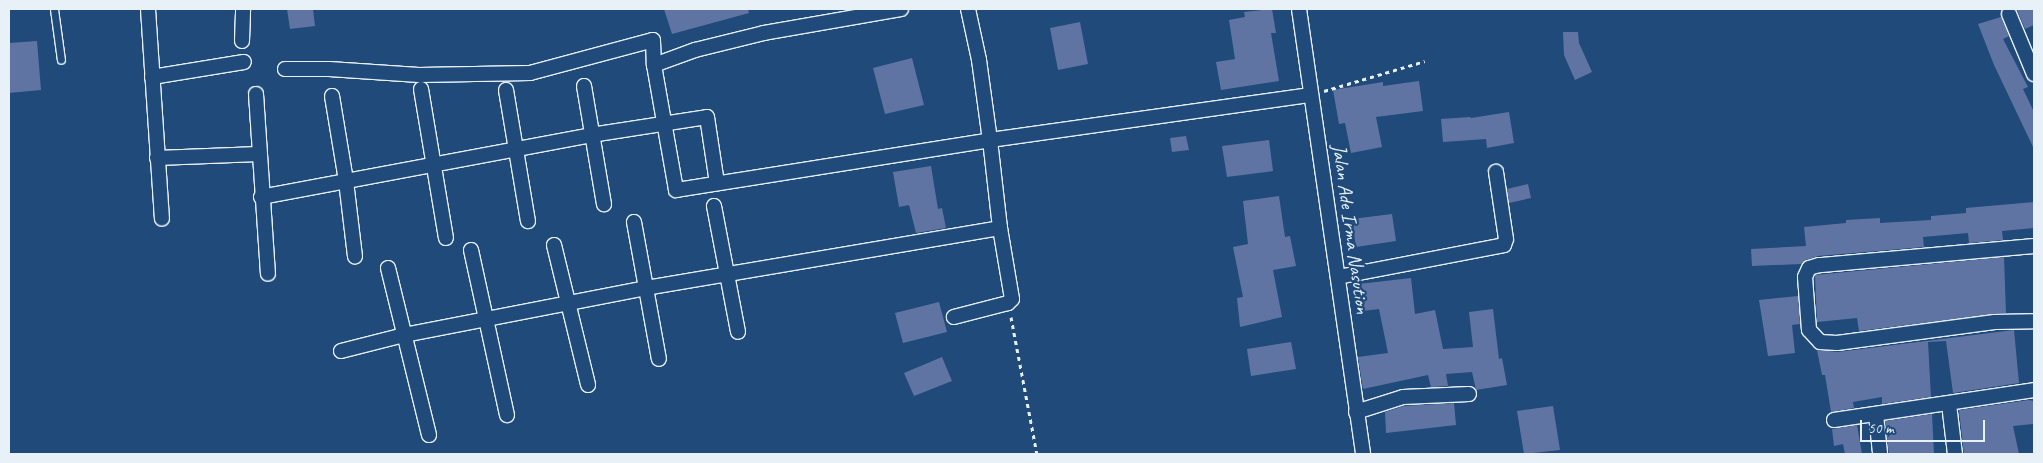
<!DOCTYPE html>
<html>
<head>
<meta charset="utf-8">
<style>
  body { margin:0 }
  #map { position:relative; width:2043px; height:463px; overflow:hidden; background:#1f4a7a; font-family:Caveat,sans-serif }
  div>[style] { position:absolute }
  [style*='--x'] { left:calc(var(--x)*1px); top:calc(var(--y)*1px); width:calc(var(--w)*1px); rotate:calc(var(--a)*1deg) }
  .building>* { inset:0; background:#6074a4 }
  .path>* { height:3px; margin-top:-1.5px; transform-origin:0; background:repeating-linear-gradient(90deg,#e8f1f8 0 4px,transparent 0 8px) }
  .roads { filter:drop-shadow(1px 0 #e8f1f8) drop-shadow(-1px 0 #e8f1f8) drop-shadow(0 1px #e8f1f8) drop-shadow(0 -1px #e8f1f8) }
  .service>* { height:7px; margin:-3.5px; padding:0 3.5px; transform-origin:3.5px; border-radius:3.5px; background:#1f4a7a }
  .minor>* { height:14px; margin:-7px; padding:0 7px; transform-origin:7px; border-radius:7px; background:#1f4a7a }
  span { translate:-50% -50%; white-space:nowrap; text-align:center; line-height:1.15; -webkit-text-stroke:4.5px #1f4a7a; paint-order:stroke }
  .street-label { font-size:20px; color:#e8f1f8 }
  .frame { position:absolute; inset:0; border:10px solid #e8f1f8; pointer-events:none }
  .scale { position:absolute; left:1860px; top:420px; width:125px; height:22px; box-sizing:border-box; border:2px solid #e8f1f8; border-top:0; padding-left:6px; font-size:15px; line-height:18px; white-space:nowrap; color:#e8f1f8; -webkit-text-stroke:4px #1f4a7a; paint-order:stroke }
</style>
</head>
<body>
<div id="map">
  <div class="building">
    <div style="clip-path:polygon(287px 9px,313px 9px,315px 26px,290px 29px)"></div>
    <div style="clip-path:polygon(664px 9px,748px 9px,749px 13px,672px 34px)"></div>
    <div style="clip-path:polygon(1272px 9px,1276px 33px,1271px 33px,1279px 81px,1221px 90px,1216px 62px,1235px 59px,1229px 20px,1245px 17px,1244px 12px)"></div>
    <div style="clip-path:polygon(2020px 9px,2034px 9px,2034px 25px,2025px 29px,2017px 10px)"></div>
    <div style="clip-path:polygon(2001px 17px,2009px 36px,2003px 39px,2028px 87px,2023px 89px,2034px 112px,2034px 149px,1994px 65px,1978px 24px)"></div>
    <div style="clip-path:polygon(1080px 22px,1088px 64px,1058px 70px,1050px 28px)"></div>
    <div style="clip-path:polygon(1563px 32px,1578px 32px,1579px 43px,1592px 72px,1575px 80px,1564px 55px)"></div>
    <div style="clip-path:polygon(37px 41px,41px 90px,9px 93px,9px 43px)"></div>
    <div style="clip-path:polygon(912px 58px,924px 105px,885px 114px,873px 68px)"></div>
    <div style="clip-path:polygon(1419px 81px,1423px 111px,1376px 117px,1382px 147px,1351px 153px,1345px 123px,1339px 124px,1333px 90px,1383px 82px,1383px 86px)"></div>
    <div style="clip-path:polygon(1509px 112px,1514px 143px,1487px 148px,1486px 139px,1443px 142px,1441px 119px,1470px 117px,1471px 118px)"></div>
    <div style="clip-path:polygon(1186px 136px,1189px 150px,1172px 152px,1170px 138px)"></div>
    <div style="clip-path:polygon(1269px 140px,1273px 171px,1227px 177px,1222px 146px)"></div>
    <div style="clip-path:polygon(931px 166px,938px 209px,942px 208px,946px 228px,916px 233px,909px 205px,899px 207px,893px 172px)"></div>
    <div style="clip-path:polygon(1528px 184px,1531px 198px,1509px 203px,1507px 189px)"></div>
    <div style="clip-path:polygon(1279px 196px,1285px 237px,1290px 236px,1296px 266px,1273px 270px,1282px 317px,1240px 327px,1237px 298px,1243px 297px,1233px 247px,1248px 244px,1243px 201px)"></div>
    <div style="clip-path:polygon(2034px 202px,2034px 228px,2002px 231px,2003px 240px,1969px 243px,1968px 233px,1923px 237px,1924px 247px,1818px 256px,1806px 260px,1801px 264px,1752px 266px,1751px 249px,1806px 246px,1804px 227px,1846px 223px,1846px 220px,1880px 218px,1880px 223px,1931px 220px,1931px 216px,1966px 213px,1966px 208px)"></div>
    <div style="clip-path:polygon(1392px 214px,1396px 241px,1356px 247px,1352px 219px)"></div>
    <div style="clip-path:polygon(2004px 257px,2006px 313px,1859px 331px,1857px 318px,1817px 322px,1815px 275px)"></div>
    <div style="clip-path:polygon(1411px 278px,1415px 314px,1435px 310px,1443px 349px,1473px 347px,1469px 312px,1493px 309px,1499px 359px,1502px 358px,1507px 385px,1476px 390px,1472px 372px,1446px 374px,1448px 386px,1431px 387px,1428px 375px,1363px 389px,1358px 357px,1388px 353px,1379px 309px,1362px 311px,1359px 284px)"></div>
    <div style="clip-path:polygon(1798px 296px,1800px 324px,1792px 325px,1795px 353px,1768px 356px,1759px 300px)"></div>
    <div style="clip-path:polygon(939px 302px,947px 332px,903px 343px,895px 313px)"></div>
    <div style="clip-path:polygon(2014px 330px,2019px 383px,1953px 393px,1946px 341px,1928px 342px,1931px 397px,1882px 404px,1882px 397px,1853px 402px,1854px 408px,1831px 412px,1825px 375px,1822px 375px,1817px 350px,1838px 352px)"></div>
    <div style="clip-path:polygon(1291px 342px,1296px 369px,1251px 376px,1247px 349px)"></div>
    <div style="clip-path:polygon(942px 357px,952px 381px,914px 396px,904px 373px)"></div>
    <div style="clip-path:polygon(2029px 400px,2034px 401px,2033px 424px,2013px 426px,2019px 454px,1964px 454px,1959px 410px)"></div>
    <div style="clip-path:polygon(1454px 403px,1456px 425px,1386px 433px,1385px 412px,1404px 406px)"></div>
    <div style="clip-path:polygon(1553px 406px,1560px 450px,1524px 454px,1517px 411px)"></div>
    <div style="clip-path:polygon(1932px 414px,1934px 454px,1889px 454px,1885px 421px)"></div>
    <div style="clip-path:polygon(1857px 425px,1862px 454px,1845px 454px,1843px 444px,1834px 446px,1832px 429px)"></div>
  </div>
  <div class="path">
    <div style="--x:1324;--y:91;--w:105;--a:-16.5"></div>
    <div style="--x:1011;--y:317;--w:139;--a:79.3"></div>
  </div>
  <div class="roads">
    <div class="service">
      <div style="--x:54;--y:9;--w:51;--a:82.2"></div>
    </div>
    <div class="minor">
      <div style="--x:148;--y:9;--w:210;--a:86.2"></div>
      <div style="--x:968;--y:9;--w:52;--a:77.8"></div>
      <div style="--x:979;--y:60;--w:81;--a:82.2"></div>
      <div style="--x:990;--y:140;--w:324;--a:-8"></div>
      <div style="--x:1299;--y:9;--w:450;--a:81.8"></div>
      <div style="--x:2009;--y:14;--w:65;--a:67.4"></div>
      <div style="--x:242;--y:41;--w:32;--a:-88"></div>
      <div style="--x:654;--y:65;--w:127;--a:80"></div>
      <div style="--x:676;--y:190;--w:318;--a:-9"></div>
      <div style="--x:990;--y:140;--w:89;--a:83.5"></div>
      <div style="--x:1000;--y:228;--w:72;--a:80.4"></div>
      <div style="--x:1012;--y:299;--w:6;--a:135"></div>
      <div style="--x:1008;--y:303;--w:56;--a:165.5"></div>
      <div style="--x:285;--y:69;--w:44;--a:0"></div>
      <div style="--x:329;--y:69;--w:90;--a:3.8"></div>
      <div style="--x:419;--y:75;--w:111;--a:-1"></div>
      <div style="--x:530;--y:73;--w:127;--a:-15"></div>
      <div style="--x:653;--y:40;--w:25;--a:88"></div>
      <div style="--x:654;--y:65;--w:44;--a:-20.1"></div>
      <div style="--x:695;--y:50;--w:71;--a:-13.8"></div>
      <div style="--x:764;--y:33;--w:139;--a:-9.9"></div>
      <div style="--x:152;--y:77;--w:93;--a:-9.3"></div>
      <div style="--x:584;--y:86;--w:120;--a:80.4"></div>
      <div style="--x:421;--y:89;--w:151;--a:80.5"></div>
      <div style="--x:506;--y:90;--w:133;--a:80.5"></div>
      <div style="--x:256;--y:94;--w:180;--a:86.2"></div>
      <div style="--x:332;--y:96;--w:86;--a:80.6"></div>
      <div style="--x:346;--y:181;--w:76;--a:83.2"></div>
      <div style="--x:157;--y:158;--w:102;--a:-2.2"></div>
      <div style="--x:261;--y:197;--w:336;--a:-10.6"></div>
      <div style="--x:591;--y:135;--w:117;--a:-8.8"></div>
      <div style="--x:707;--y:117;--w:67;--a:81.4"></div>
      <div style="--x:714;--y:206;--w:128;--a:79.2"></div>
      <div style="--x:634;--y:222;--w:139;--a:79.7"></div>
      <div style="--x:554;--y:245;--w:144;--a:76.3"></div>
      <div style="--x:2034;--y:246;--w:216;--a:174.9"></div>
      <div style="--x:1819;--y:265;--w:10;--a:163"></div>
      <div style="--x:1809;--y:268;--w:10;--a:114"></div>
      <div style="--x:1805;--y:277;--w:53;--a:85.7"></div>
      <div style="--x:1809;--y:330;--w:16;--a:47"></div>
      <div style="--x:1820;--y:342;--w:17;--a:3"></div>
      <div style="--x:1837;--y:343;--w:159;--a:-7.6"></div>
      <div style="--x:1995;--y:322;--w:39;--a:-1"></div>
      <div style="--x:471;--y:250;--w:169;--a:77.7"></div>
      <div style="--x:388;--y:268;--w:172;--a:76.2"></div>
      <div style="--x:1338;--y:277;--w:169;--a:-10.9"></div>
      <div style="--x:1504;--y:245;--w:6;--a:-72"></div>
      <div style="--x:1506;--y:239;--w:68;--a:-98.5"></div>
      <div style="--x:341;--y:351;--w:65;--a:-14.3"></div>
      <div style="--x:404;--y:335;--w:247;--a:-11"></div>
      <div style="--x:646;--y:288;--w:359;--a:-9.6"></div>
      <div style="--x:1949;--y:404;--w:50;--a:83.2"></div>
      <div style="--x:1356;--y:412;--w:49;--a:-17.7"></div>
      <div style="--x:1403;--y:397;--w:66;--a:-2.6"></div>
      <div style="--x:1876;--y:415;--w:39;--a:84"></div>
      <div style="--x:1834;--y:420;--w:202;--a:-8.5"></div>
    </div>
  </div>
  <div class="street-label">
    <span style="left:1351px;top:229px;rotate:82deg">Jalan Ade Irma Nasution</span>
  </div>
  <div class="frame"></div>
  <div class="scale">50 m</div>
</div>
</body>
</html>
